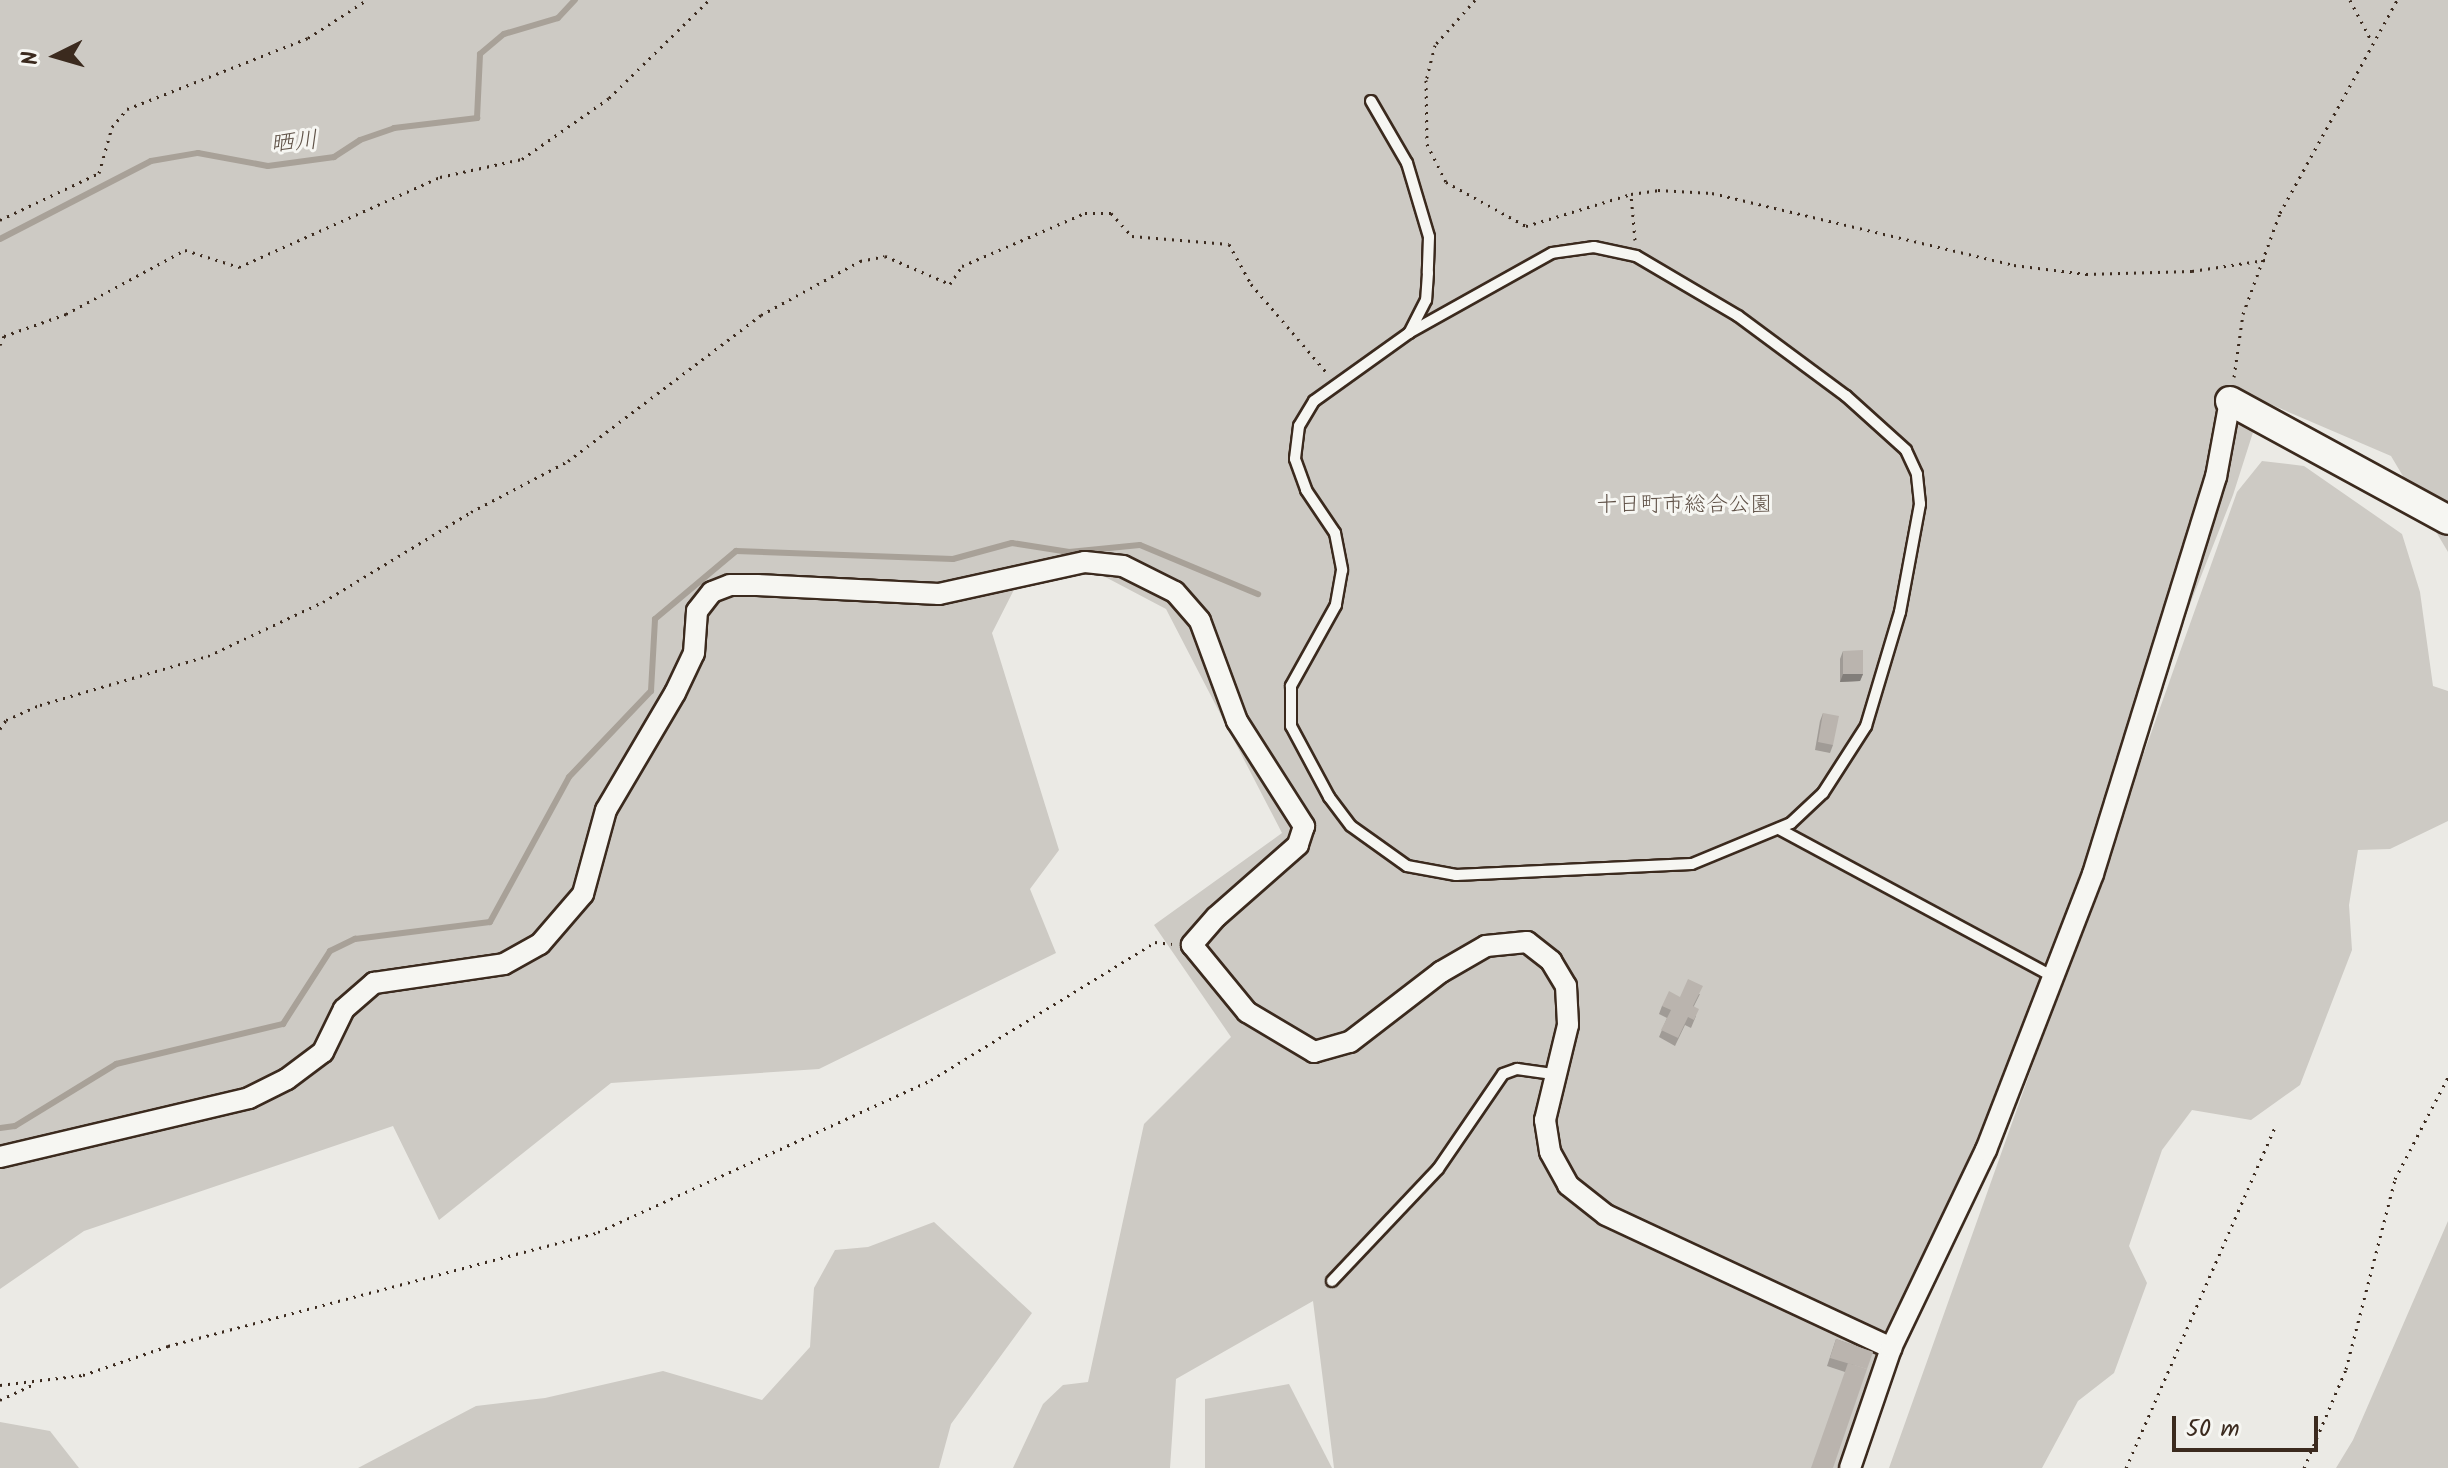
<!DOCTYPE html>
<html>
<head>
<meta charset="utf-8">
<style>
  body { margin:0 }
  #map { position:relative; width:2448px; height:1468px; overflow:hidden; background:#ebeae5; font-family:Kalam,"Klee One",sans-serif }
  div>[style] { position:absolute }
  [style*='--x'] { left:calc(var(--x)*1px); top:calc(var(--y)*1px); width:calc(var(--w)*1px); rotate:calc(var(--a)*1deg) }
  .green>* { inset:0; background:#cdcac4 }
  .stream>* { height:6px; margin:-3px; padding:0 3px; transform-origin:3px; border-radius:3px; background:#a8a198 }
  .path>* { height:3px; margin-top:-1.5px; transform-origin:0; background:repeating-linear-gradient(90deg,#3b2a1e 0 2px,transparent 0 8px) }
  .roads { filter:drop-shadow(2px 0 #3b2a1e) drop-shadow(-2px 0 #3b2a1e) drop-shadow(0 2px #3b2a1e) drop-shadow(0 -2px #3b2a1e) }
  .lane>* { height:10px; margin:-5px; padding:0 5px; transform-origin:5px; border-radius:5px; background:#f6f6f2 }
  .street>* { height:20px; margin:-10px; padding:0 10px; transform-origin:10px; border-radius:10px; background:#f6f6f2 }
  .secondary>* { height:28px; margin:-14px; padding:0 14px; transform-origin:14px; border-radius:14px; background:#f6f6f2 }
  .wall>* { inset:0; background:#a09b96 }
  .shaded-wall>* { inset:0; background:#827e7a }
  .building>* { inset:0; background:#bab4ae }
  span { translate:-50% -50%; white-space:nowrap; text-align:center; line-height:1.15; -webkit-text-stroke:6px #f6f6f2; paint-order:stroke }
  .park-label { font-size:22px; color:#605248 }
  .water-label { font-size:24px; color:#615449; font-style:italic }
  .north { position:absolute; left:16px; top:16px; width:80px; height:80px; -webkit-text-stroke:6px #f6f6f2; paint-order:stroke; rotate:265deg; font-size:22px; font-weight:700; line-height:32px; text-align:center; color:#3b2a1e }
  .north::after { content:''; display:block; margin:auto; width:28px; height:36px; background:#3b2a1e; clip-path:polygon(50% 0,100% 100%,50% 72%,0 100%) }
  .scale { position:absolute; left:2172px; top:1416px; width:146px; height:36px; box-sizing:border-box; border:4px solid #3b2a1e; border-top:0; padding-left:10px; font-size:24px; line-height:28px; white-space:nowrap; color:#3b2a1e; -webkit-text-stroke:6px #f6f6f2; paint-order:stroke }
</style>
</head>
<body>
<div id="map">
  <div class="green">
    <div style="clip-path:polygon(0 0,2448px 0,2448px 552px,2391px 456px,2263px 401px,2233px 495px,1850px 1468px,1334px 1468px,1313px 1301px,1176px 1379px,1170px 1468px,1013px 1468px,1043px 1404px,1063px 1385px,1088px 1382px,1144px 1124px,1231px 1037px,1154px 925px,1282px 833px,1166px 609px,1092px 570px,1024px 570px,992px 633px,1059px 850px,1030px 889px,1056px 953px,819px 1069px,611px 1083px,439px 1220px,393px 1126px,84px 1231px,0 1289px)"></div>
    <div style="clip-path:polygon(2262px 461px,2304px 466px,2402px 534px,2420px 592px,2433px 686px,2448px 691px,2448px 821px,2390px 849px,2358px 850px,2349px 905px,2352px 950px,2300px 1085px,2251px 1120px,2192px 1110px,2162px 1150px,2129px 1246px,2147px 1283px,2114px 1373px,2078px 1401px,2042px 1468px,1889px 1468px,2237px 492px)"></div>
    <div style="clip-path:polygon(2448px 1221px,2448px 1468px,2336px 1468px,2353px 1440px)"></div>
    <div style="clip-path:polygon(934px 1222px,1032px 1313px,951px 1424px,939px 1468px,358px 1468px,476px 1406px,545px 1398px,663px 1371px,762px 1400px,810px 1347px,814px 1288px,835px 1250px,868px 1247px)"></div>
    <div style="clip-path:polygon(1289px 1384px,1332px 1468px,1205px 1468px,1205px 1399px)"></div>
    <div style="clip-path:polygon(0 1422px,50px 1431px,79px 1468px,0 1468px)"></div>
  </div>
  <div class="stream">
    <div style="--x:0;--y:239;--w:170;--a:-27.3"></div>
    <div style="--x:151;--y:161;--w:48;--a:-9.7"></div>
    <div style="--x:198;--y:153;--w:71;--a:10.5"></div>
    <div style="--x:268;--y:166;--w:67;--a:-7.8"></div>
    <div style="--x:334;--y:157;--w:31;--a:-33"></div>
    <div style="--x:360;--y:140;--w:36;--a:-19"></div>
    <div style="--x:394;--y:128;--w:84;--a:-6.9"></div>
    <div style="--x:477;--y:118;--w:64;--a:-87.3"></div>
    <div style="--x:480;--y:54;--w:31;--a:-40"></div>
    <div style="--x:504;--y:34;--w:56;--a:-16.5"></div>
    <div style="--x:558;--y:18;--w:25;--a:-47"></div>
    <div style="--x:0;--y:1128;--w:15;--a:-8"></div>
    <div style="--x:15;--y:1126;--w:119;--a:-31.5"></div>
    <div style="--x:116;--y:1064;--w:172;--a:-13.5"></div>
    <div style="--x:283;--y:1024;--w:87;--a:-57.2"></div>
    <div style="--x:330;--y:951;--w:28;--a:-26"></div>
    <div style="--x:355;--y:939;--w:136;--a:-7.2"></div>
    <div style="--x:490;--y:922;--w:165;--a:-61.4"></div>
    <div style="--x:569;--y:777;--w:119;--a:-46.4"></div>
    <div style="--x:651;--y:691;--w:72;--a:-86.8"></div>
    <div style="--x:655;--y:619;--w:106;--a:-40"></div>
    <div style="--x:736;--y:551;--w:217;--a:2.1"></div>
    <div style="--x:953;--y:559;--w:61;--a:-15.2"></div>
    <div style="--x:1012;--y:543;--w:58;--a:9"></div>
    <div style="--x:1069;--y:552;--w:71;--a:-5.6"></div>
    <div style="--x:1140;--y:545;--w:128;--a:22.6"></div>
  </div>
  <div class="path">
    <div style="--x:1475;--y:0;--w:60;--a:131.6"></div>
    <div style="--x:1435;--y:45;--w:36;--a:104"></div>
    <div style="--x:1426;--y:80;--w:64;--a:89.1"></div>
    <div style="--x:1427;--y:144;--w:42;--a:63.4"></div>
    <div style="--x:1446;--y:182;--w:91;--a:28.8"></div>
    <div style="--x:1526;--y:226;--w:110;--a:-16.9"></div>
    <div style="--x:2350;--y:0;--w:47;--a:62.4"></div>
    <div style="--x:0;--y:220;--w:110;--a:-25.4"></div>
    <div style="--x:99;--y:173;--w:48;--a:-74.2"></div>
    <div style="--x:112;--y:127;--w:23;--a:-50"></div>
    <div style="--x:127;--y:109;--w:194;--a:-21.4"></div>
    <div style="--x:308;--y:38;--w:68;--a:-33"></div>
    <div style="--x:1635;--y:240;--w:46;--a:-95"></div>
    <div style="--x:1631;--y:194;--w:27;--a:-8"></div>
    <div style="--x:1658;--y:190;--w:54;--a:3.2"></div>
    <div style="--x:1712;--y:193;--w:310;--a:13.4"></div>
    <div style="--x:2014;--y:265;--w:73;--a:7.1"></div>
    <div style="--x:2086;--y:274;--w:106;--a:-1.6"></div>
    <div style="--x:2192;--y:271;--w:74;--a:-8.6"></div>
    <div style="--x:0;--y:345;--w:10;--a:-66"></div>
    <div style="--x:4;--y:336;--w:66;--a:-19.5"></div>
    <div style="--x:66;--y:314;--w:135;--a:-28.3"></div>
    <div style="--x:185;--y:250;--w:57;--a:17.5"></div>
    <div style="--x:239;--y:267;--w:220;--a:-24.1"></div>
    <div style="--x:440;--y:177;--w:84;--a:-12.4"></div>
    <div style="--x:522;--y:159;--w:106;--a:-35"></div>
    <div style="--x:609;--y:98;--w:140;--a:-44.4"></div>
    <div style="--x:2234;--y:377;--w:64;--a:-81.9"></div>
    <div style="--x:2243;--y:314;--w:108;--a:-69.9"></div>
    <div style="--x:2280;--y:213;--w:243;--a:-61.2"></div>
    <div style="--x:0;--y:729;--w:11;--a:-56"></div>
    <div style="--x:6;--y:720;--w:37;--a:-24"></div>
    <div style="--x:40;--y:705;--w:175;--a:-16.3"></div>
    <div style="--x:208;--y:656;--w:127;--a:-25.2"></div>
    <div style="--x:323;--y:602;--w:173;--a:-31.3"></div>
    <div style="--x:471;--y:512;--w:110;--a:-27.7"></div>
    <div style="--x:568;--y:461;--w:242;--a:-37.1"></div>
    <div style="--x:761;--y:315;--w:113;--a:-28.6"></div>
    <div style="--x:860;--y:261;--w:25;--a:-11"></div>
    <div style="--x:885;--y:256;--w:71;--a:23.3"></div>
    <div style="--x:950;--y:284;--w:22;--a:-56"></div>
    <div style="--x:962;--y:266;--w:134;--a:-23.3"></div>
    <div style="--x:1085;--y:213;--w:26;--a:0"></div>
    <div style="--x:1111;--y:213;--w:31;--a:48"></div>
    <div style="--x:1132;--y:236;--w:97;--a:4.7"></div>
    <div style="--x:1229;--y:244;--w:46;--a:61.2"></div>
    <div style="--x:1251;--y:284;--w:118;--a:49.5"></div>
    <div style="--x:0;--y:1385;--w:84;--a:-6.9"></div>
    <div style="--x:83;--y:1375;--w:90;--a:-18.8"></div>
    <div style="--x:168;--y:1346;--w:445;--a:-14.8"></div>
    <div style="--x:598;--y:1232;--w:366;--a:-24.5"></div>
    <div style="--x:931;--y:1080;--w:263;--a:-31.6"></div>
    <div style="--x:1155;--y:942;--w:17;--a:7"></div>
    <div style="--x:0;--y:1400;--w:38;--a:-25"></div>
    <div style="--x:2126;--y:1468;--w:372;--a:-66.4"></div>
    <div style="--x:2304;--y:1468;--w:108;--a:-67"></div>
    <div style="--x:2346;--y:1369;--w:196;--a:-75.5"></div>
    <div style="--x:2395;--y:1179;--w:115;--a:-62.5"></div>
  </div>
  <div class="roads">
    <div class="lane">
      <div style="--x:1371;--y:101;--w:72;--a:59.9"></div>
      <div style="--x:1407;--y:163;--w:77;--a:73.4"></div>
      <div style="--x:1429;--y:237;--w:36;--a:92"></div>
      <div style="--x:1428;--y:273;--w:27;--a:94"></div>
      <div style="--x:1426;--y:300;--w:37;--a:117"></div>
      <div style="--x:1409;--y:333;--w:117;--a:144.4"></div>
      <div style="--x:1314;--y:401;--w:29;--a:121"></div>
      <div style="--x:1299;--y:426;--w:33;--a:97"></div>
      <div style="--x:1295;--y:459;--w:33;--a:70"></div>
      <div style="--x:1306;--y:490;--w:52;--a:56"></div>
      <div style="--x:1335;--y:533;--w:38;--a:79"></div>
      <div style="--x:1342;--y:570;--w:36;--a:100"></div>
      <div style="--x:1336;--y:605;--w:93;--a:119.1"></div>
      <div style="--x:1291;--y:686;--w:40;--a:90"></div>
      <div style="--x:1291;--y:726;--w:81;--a:61.8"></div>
      <div style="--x:1329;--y:797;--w:36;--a:53"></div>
      <div style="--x:1351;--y:826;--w:69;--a:35.5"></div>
      <div style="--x:1407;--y:866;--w:50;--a:10.4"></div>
      <div style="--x:1456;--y:875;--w:236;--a:-2.7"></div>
      <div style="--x:1692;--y:864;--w:107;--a:-22.5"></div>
      <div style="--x:1791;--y:823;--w:44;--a:-43.2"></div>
      <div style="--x:1823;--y:793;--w:80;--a:-57.3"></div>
      <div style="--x:1866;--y:726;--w:119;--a:-73.4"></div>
      <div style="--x:1900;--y:612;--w:110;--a:-79.5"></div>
      <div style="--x:1920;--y:504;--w:30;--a:-96"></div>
      <div style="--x:1917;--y:474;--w:26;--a:-115"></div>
      <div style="--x:1906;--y:450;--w:81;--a:-138"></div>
      <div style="--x:1846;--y:396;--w:134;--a:-143.5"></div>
      <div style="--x:1738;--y:316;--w:118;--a:-149.5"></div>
      <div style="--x:1636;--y:256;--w:43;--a:-167.9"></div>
      <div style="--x:1594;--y:247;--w:42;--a:171.9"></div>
      <div style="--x:1552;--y:253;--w:164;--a:150.8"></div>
      <div style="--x:1779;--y:829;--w:312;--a:28.3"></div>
      <div style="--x:1332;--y:1281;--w:154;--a:-46.6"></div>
      <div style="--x:1438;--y:1169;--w:115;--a:-55.6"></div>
      <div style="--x:1503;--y:1074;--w:15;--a:-20"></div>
      <div style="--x:1517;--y:1069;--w:36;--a:8"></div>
    </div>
    <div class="street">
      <div style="--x:0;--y:1157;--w:256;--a:-13.3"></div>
      <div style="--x:249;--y:1098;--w:42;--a:-26.6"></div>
      <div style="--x:287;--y:1079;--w:45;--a:-36.9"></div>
      <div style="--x:323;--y:1052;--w:48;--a:-64"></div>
      <div style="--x:344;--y:1009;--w:40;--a:-41"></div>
      <div style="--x:374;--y:983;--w:131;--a:-8.3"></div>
      <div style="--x:504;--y:964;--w:41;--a:-29.1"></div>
      <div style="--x:540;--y:944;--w:66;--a:-49.3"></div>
      <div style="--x:583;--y:894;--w:87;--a:-74.7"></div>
      <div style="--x:606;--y:810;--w:136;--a:-59.5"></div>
      <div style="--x:675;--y:693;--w:44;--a:-64.6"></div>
      <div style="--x:694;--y:653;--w:42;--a:-85.9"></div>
      <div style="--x:697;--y:611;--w:24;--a:-52"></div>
      <div style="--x:712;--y:592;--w:19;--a:-21"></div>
      <div style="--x:730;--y:585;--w:27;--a:0"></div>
      <div style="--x:757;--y:585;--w:182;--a:2.8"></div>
      <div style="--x:939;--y:594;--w:149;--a:-12.4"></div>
      <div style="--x:1085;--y:562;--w:38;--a:6"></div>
      <div style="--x:1123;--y:566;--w:58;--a:26.6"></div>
      <div style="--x:1175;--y:592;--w:38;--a:49"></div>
      <div style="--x:1200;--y:621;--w:107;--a:69.7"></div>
      <div style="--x:1237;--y:721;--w:125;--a:57.5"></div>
      <div style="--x:1304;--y:826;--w:20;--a:108"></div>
      <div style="--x:1298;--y:845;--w:109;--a:138.7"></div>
      <div style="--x:1216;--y:917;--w:37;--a:131"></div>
      <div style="--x:1192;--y:945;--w:87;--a:50.6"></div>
      <div style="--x:1247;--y:1012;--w:78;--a:30.8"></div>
      <div style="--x:1314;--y:1052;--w:37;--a:-16"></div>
      <div style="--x:1350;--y:1042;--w:115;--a:-37.6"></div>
      <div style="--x:1441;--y:972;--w:52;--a:-30"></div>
      <div style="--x:1486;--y:946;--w:41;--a:-5.6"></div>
      <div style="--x:1527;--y:942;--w:31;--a:38"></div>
      <div style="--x:1551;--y:961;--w:29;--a:59"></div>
      <div style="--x:1566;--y:986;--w:39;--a:87"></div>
      <div style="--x:1568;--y:1025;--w:98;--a:103.6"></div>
      <div style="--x:1545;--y:1120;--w:32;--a:81"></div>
      <div style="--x:1550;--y:1152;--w:38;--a:61"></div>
      <div style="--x:1568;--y:1185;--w:48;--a:38.3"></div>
      <div style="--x:1606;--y:1215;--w:315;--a:25"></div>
      <div style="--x:1850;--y:1468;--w:127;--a:-71.1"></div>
      <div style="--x:1891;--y:1348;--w:220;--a:-64.4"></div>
      <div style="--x:1986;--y:1150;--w:296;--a:-68.8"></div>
      <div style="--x:2093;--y:874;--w:416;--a:-72.8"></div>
      <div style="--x:2216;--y:477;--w:77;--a:-79.6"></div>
    </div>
    <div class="secondary">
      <div style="--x:2230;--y:401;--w:248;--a:28.6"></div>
    </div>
  </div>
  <div class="wall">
    <div style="clip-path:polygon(1843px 651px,1863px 674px,1860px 681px,1840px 682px,1840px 659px)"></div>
    <div style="clip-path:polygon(1823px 713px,1833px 745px,1830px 753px,1815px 750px,1820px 721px)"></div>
    <div style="clip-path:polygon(1700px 994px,1694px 1006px,1696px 1016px,1691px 1028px,1685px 1025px,1675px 1046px,1659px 1037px,1667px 1018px,1659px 1014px,1662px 1006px,1680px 997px)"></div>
    <div style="clip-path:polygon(1836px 1339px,1873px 1352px,1845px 1372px,1827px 1366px)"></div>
  </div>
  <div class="shaded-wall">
    <div style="clip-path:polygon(1843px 674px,1863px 674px,1860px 681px,1840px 682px)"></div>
  </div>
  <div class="building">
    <div style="clip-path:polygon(1863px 650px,1863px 674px,1843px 674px,1843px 651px)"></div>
    <div style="clip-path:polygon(1823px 713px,1839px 716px,1833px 745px,1818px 742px)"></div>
    <div style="clip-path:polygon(1688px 979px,1703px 986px,1693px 1006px,1699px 1009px,1694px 1020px,1688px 1017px,1678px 1038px,1661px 1030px,1671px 1010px,1662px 1006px,1669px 991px,1680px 997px)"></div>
    <div style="clip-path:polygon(1836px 1339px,1873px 1352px,1867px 1369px,1830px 1358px)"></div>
    <div style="clip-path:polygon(1848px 1363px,1867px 1369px,1833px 1468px,1811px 1468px)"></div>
  </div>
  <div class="park-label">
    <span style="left:1684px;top:506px">十日町市総合公園</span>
  </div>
  <div class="water-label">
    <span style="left:294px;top:143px;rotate:-6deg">晒川</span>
  </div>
  <div class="north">N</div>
  <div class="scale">50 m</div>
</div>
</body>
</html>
